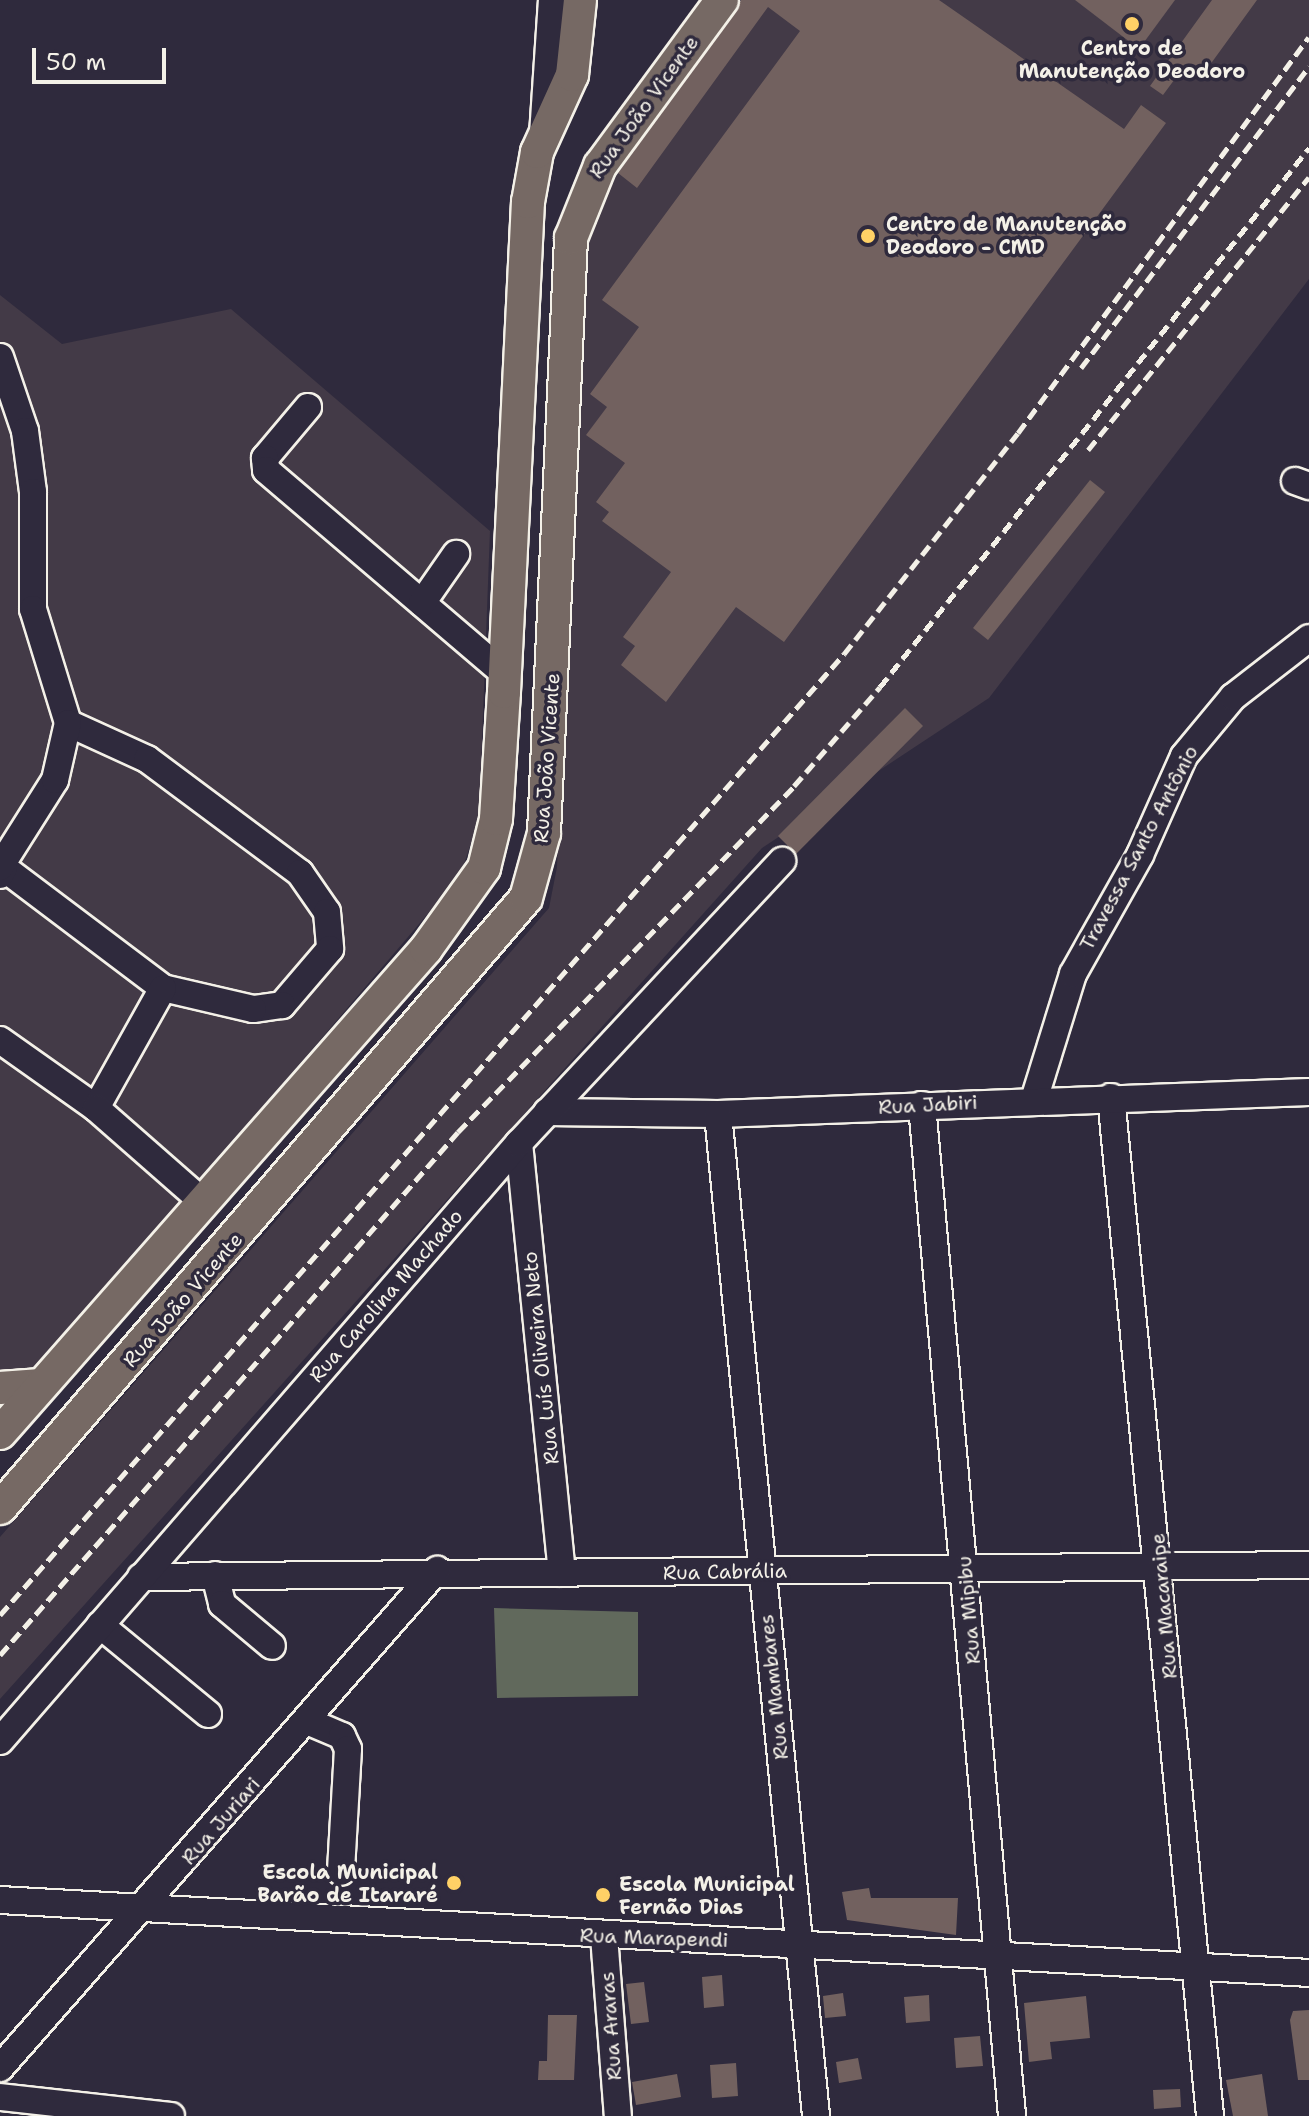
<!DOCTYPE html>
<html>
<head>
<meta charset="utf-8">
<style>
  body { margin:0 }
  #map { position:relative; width:1309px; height:2116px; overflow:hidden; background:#2f2a3d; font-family:"Shantell Sans",sans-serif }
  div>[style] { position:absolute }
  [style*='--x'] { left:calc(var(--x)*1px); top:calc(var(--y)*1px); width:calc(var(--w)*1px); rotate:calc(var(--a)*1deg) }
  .built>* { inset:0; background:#433a47 }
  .green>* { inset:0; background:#61695c }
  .building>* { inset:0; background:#72615f }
  .roads { filter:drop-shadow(2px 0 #f4f1e8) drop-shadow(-2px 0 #f4f1e8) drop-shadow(0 2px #f4f1e8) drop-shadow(0 -2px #f4f1e8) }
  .minor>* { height:26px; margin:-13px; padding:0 13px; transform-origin:13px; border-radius:13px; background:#2f2a3d }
  .major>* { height:32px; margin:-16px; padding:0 16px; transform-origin:16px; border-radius:16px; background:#766964 }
  .rail>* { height:5px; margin-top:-2.5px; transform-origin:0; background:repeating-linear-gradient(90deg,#f4f1e8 0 12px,transparent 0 18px) }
  .dots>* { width:22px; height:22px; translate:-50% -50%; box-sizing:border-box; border:4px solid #2f2a3d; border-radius:50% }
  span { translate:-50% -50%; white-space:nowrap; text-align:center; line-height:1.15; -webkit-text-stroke:7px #2f2a3d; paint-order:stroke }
  .poi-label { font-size:20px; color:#f4f1e8; font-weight:700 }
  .left { translate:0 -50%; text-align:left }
  .right { translate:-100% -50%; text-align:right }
  .street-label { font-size:20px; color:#f4f1e8 }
  .scale { position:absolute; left:32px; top:48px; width:134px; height:36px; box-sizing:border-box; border:4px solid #f4f1e8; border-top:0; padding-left:10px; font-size:24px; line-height:28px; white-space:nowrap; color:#f4f1e8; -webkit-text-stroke:6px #2f2a3d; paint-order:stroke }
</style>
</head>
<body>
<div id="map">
  <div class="built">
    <div style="clip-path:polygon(742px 0,1309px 0,1309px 279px,989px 698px,762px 848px,0 1699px,0 1537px,549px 908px,557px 867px,582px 256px,609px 176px)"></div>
    <div style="clip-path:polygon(0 295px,62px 344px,231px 309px,490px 531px,479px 819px,460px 876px,35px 1374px,0 1372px)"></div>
  </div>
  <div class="green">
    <div style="clip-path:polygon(494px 1608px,638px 1612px,638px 1696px,497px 1698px)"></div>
  </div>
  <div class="building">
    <div style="clip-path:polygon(741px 0,939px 0,1124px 129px,1141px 105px,1166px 123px,784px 642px,736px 607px,666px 702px,621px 665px,635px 646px,623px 637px,671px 572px,602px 521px,609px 512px,596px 502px,625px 463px,586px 435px,607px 407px,590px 394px,639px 327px,602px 300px,800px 31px,768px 7px,637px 188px,618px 173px)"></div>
    <div style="clip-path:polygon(1075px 0,1175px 0,1139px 49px)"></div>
    <div style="clip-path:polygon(1212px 0,1257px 0,1199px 80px,1183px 68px,1163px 95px,1150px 86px)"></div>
    <div style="clip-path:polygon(1090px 480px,1105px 492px,988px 640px,973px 628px)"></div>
    <div style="clip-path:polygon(905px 708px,923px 726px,796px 854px,778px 836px)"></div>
    <div style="clip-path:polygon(869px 1888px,871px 1898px,958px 1898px,956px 1935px,847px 1920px,842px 1892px)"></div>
    <div style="clip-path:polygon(722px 1975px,724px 2006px,704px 2008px,702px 1977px)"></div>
    <div style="clip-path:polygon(644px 1982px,649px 2022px,631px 2024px,626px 1984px)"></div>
    <div style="clip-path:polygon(843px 1993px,846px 2016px,825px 2018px,823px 1996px)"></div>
    <div style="clip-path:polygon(929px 1995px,930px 2021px,906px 2023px,904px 1997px)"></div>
    <div style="clip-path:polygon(1086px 1996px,1090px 2038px,1050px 2042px,1052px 2059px,1029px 2062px,1024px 2003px)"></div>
    <div style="clip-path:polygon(1309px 2010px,1309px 2080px,1298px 2080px,1290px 2020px,1293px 2011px)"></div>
    <div style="clip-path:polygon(548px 2015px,577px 2015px,574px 2080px,538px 2080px,539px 2061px,547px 2061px)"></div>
    <div style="clip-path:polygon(980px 2036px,983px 2066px,956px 2068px,954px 2038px)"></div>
    <div style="clip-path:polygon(858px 2058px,862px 2079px,839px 2083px,836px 2062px)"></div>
    <div style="clip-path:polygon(736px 2063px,738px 2096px,712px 2098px,710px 2065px)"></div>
    <div style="clip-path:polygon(677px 2074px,681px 2097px,636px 2105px,632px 2082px)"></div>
    <div style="clip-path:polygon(1262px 2074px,1268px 2116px,1233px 2116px,1226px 2080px)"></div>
    <div style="clip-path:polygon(1180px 2089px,1181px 2107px,1154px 2109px,1153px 2090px)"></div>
  </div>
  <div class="roads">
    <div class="minor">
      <div style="--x:543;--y:135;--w:135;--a:-86.2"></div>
      <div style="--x:0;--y:357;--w:78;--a:71.3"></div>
      <div style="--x:25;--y:431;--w:62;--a:82.5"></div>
      <div style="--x:33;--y:492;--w:117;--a:90"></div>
      <div style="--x:33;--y:609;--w:119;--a:72.9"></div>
      <div style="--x:68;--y:723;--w:87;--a:24.5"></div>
      <div style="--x:147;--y:759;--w:191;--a:36.7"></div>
      <div style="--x:300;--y:873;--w:47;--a:55.3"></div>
      <div style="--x:327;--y:912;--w:37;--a:85"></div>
      <div style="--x:330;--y:949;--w:74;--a:130.6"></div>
      <div style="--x:282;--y:1005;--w:29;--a:172"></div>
      <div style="--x:253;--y:1009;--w:92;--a:-166.9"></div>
      <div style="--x:163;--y:988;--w:199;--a:-143"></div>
      <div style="--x:4;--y:868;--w:8;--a:120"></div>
      <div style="--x:308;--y:407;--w:67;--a:130.1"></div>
      <div style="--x:265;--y:458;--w:12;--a:85"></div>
      <div style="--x:266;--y:470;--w:314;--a:40.5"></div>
      <div style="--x:1295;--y:481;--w:15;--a:20"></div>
      <div style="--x:422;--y:603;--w:60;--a:-55.2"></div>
      <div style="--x:0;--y:867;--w:103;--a:-57.7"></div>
      <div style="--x:55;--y:780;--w:58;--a:-77.2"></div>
      <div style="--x:0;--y:1040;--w:118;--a:35.3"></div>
      <div style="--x:96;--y:1108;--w:137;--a:-60.8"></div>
      <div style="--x:1111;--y:1097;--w:1024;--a:84.45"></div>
      <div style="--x:1034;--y:1100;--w:132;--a:-72.8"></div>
      <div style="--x:1073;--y:974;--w:137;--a:-60.6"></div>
      <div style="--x:1140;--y:855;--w:108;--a:-66"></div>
      <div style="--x:1184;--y:756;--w:77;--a:-50.3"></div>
      <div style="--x:1233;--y:697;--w:96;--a:-37.8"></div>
      <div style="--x:922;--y:1105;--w:1015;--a:84.91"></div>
      <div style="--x:96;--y:1108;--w:142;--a:41.3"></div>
      <div style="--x:547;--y:1112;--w:171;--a:0.7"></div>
      <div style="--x:718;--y:1114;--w:591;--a:-2.13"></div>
      <div style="--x:718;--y:1114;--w:1007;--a:84.41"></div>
      <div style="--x:519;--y:1143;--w:432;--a:84.3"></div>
      <div style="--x:215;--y:1575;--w:30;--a:76"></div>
      <div style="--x:222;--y:1604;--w:65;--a:40"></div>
      <div style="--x:141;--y:1577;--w:1168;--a:-0.59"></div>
      <div style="--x:100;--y:1625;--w:140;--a:39.5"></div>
      <div style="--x:307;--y:1721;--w:38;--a:23"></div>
      <div style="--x:342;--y:1736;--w:14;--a:65"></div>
      <div style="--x:348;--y:1749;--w:123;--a:93.3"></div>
      <div style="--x:0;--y:1741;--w:792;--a:-49.05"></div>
      <div style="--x:519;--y:1143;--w:386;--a:-47"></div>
      <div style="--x:0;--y:1900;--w:1311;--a:3.19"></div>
      <div style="--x:604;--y:1936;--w:181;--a:85.6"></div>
      <div style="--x:0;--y:2068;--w:663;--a:-48.73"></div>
      <div style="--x:0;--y:2097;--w:172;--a:6.3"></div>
    </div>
    <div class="major">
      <div style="--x:0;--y:1388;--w:41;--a:-4.2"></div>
      <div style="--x:0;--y:1433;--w:645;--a:-48.65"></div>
      <div style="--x:426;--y:949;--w:100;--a:-54.4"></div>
      <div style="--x:484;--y:868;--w:50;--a:-76.2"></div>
      <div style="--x:496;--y:819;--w:127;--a:-86.4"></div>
      <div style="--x:504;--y:692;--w:491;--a:-87.2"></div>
      <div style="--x:528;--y:202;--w:51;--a:-79.8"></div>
      <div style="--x:537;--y:152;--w:85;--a:-65.6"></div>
      <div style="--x:572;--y:75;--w:75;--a:-83.9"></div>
      <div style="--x:0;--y:1508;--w:805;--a:-49.23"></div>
      <div style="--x:526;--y:898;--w:67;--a:-74.5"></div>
      <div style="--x:544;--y:833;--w:596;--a:-87.4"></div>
      <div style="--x:571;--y:238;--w:78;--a:-68.1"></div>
      <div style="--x:600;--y:166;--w:206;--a:-53.7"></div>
    </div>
  </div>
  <div class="rail">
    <div style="--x:1081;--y:368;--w:378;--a:-52.9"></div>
    <div style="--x:1088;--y:450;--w:351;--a:-51"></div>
    <div style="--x:0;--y:1615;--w:1279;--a:-48.71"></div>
    <div style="--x:844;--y:654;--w:281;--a:-51.8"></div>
    <div style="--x:1018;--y:433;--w:491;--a:-53.7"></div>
    <div style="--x:0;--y:1655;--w:695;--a:-48.79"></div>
    <div style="--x:458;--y:1132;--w:482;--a:-45.8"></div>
    <div style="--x:794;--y:786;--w:131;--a:-49"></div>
    <div style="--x:880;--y:687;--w:689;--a:-51.48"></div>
  </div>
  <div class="dots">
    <div style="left:1132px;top:24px;background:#ffd166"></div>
    <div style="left:868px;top:236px;background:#ffd166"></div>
    <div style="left:454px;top:1883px;background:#ffd166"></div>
    <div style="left:603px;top:1895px;background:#ffd166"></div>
  </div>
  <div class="poi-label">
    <span style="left:1132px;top:60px">Centro de<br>Manutenção Deodoro</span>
    <span class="left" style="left:886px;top:236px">Centro de Manutenção<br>Deodoro - CMD</span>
    <span class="right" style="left:438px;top:1884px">Escola Municipal<br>Barão de Itararé</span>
    <span class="left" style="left:619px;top:1896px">Escola Municipal<br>Fernão Dias</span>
  </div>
  <div class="street-label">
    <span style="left:644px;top:107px;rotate:-54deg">Rua João Vicente</span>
    <span style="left:547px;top:758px;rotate:-86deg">Rua João Vicente</span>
    <span style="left:1139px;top:848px;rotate:-62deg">Travessa Santo Antônio</span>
    <span style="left:928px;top:1105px;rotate:-3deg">Rua Jabiri</span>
    <span style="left:386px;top:1296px;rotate:-49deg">Rua Carolina Machado</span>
    <span style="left:183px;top:1300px;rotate:-49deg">Rua João Vicente</span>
    <span style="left:541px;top:1358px;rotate:-96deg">Rua Luís Oliveira Neto</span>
    <span style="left:725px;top:1572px;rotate:-1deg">Rua Cabrália</span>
    <span style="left:1164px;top:1606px;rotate:-95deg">Rua Macaraipe</span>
    <span style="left:969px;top:1610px;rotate:-95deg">Rua Mipibu</span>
    <span style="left:774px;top:1687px;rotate:-96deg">Rua Mambares</span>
    <span style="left:221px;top:1821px;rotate:-49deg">Rua Juriari</span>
    <span style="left:654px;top:1938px;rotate:2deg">Rua Marapendi</span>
    <span style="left:611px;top:2026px;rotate:-94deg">Rua Araras</span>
  </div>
  <div class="scale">50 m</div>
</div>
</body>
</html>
